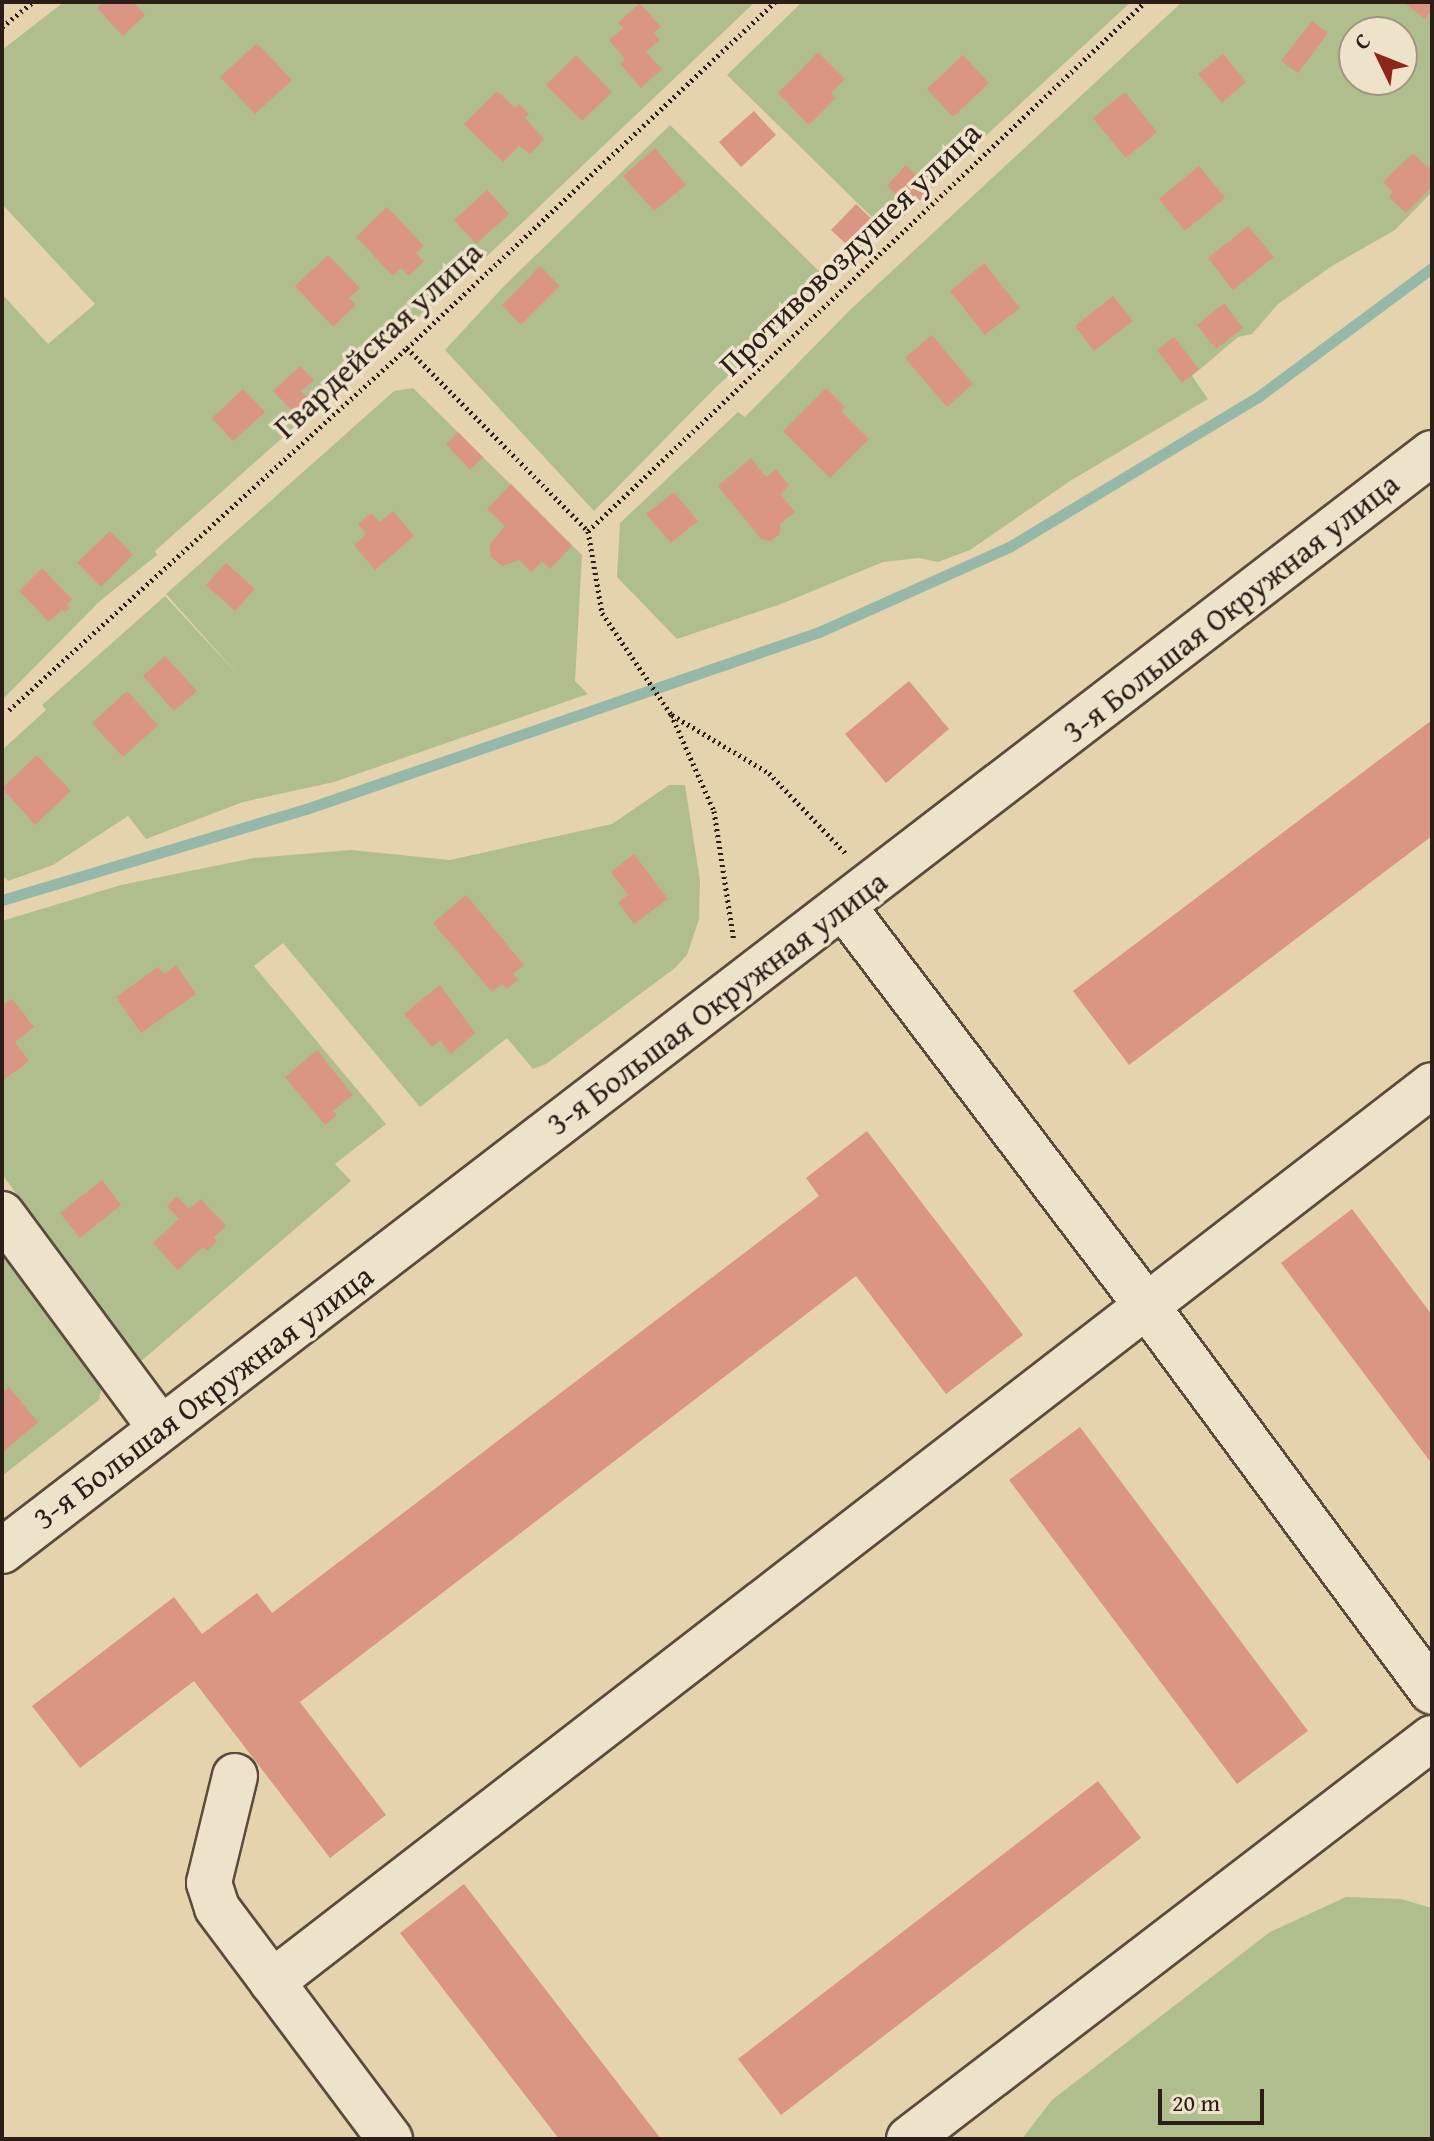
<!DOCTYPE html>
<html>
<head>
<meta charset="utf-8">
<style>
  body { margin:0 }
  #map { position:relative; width:1434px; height:2141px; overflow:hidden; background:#e5d3ae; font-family:"Gentium Book Plus",serif }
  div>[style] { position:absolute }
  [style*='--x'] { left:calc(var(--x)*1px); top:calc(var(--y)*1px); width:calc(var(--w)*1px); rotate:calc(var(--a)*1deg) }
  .green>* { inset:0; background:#b0be8e }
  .stream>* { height:11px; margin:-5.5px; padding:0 5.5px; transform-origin:5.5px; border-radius:5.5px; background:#96b8a9 }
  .building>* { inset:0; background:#db9583 }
  .path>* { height:5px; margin-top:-2.5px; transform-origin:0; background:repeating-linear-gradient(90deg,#2b1e18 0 2px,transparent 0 6px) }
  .roads { filter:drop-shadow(2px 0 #5a4b3e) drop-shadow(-2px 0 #5a4b3e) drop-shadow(0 2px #5a4b3e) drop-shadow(0 -2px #5a4b3e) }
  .minor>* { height:44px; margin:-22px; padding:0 22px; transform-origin:22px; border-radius:22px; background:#eee2ca }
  span { translate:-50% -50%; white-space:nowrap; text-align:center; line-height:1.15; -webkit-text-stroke:7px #eee2ca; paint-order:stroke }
  .street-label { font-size:32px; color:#2b1e18 }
  .frame { position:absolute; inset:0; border:4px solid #2b1e18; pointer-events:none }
  .north { position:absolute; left:1338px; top:16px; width:80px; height:80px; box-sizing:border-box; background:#eee2ca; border:2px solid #a09483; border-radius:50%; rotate:313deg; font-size:22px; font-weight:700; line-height:32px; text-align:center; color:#2b1e18 }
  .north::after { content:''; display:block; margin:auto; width:28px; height:36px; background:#8f2418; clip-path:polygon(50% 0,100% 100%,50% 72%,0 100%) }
  .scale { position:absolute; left:1158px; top:2089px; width:106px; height:36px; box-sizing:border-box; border:4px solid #2b1e18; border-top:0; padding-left:10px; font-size:24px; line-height:28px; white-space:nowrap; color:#2b1e18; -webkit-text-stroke:6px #eee2ca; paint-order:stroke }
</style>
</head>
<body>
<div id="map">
  <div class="green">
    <div style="clip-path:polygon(64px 2px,755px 2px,486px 257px,155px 551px,157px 555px,100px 601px,2px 700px,2px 294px,48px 344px,95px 304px,2px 204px,2px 50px)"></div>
    <div style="clip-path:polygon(802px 2px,1131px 2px,957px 162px,888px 233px,727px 75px)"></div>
    <div style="clip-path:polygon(evenodd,1182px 2px,1432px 2px,1432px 192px,1395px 230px,1332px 266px,1278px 304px,1252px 334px,1238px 337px,1192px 376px,1208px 399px,1070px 481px,970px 550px,938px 562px,919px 558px,883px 562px,781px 604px,677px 639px,617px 577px,620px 523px,738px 412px,745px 417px,851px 309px,1182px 2px,1354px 32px,1402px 32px,1402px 80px,1354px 80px,1354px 32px)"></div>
    <div style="clip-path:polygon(670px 125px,832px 284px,716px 387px,594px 511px,445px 350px,505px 285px)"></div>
    <div style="clip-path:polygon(413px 388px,582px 555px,575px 681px,588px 694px,334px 782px,243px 802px,146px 839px,128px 816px,53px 865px,8px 881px,2px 875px,2px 750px,46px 710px,42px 705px,165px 596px,241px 678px,166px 594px,394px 391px)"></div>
    <div style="clip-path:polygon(669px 785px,685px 785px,700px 881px,699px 919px,687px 955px,675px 968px,546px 1064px,533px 1069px,507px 1038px,420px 1107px,283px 943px,254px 966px,386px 1124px,335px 1164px,351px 1181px,139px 1363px,2px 1174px,2px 921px,121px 885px,254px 858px,351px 850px,450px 860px,612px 824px)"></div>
    <div style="clip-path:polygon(2px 1245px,52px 1309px,45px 1315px,52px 1310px,103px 1381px,99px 1400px,2px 1476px)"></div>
    <div style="clip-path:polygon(1346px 1897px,1401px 1899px,1432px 1908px,1432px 2139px,1022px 2139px,1052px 2100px,1270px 1932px)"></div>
  </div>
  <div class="stream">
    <div style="--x:2;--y:900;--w:317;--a:-16.7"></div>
    <div style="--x:306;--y:809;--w:543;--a:-19.04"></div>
    <div style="--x:819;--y:632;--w:208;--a:-24.1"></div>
    <div style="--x:1009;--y:547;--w:291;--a:-31.1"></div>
    <div style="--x:1258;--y:397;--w:217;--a:-36.6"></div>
  </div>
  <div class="building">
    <div style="clip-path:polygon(104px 2px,133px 2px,145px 15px,123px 36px,97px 8px)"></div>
    <div style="clip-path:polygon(1403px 2px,1432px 2px,1432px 10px,1425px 19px)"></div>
    <div style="clip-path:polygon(640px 3px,661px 27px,654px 33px,660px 40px,646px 52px,662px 69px,641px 88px,620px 64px,625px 59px,609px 40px,623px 28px,618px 23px)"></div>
    <div style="clip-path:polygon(1312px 21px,1328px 33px,1298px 73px,1281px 61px)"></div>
    <div style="clip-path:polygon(257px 43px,292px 80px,255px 114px,220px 77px)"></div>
    <div style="clip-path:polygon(818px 52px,845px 79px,831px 93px,836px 98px,809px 125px,778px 93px)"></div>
    <div style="clip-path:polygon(1223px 54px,1246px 82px,1222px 103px,1198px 74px)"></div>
    <div style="clip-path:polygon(576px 55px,612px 92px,582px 121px,546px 85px)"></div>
    <div style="clip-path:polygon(963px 55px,989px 83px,953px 117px,927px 89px)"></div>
    <div style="clip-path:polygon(497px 91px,515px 108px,519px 104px,529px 114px,525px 118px,544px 139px,530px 154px,519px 146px,503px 162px,464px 124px)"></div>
    <div style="clip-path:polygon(1125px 92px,1157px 132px,1126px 158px,1093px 118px)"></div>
    <div style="clip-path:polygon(754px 111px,776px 135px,741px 167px,719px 142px)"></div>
    <div style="clip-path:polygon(655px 148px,686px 185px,654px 211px,623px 176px)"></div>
    <div style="clip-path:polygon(1413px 153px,1432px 171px,1432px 187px,1406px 213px,1389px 197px,1393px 192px,1383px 182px)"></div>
    <div style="clip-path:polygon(906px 165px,931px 189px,912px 209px,887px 186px)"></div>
    <div style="clip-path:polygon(1199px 166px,1225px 198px,1185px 231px,1159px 199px)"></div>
    <div style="clip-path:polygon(487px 190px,509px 214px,476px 244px,454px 220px)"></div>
    <div style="clip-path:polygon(856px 204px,882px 229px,858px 255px,831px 230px)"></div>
    <div style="clip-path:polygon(387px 207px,424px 246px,416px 253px,424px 261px,409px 276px,401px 268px,393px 276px,356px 237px)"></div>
    <div style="clip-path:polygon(1248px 226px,1274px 257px,1233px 290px,1208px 258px)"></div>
    <div style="clip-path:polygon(328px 255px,360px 288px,349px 298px,356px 305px,333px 327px,295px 286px)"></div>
    <div style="clip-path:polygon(984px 263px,1020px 308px,985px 335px,950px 291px)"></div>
    <div style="clip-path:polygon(540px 266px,560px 286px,521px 325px,502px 305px)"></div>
    <div style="clip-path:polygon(1113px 296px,1133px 321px,1094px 351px,1075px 326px)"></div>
    <div style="clip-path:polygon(1224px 303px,1243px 328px,1216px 349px,1197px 325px)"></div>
    <div style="clip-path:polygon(932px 335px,973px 384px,947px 407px,905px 358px)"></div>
    <div style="clip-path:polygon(1174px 337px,1199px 369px,1182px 383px,1157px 350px)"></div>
    <div style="clip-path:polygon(300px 366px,314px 380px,301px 391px,314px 404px,299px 418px,273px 391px)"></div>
    <div style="clip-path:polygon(826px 388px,845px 407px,841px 411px,869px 439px,830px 478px,783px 431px)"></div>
    <div style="clip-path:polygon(243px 389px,265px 412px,233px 441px,212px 418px)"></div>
    <div style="clip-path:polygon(458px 432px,483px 457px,470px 470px,446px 444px)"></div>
    <div style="clip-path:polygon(751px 458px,766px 477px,776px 469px,789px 485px,780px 494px,795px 512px,780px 524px,780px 534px,771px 541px,761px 539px,718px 486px)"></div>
    <div style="clip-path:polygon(511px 484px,572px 546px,550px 569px,542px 561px,531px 572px,519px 560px,502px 566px,490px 556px,490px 544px,505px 526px,487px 509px)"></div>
    <div style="clip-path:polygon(674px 492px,698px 521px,671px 543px,646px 514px)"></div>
    <div style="clip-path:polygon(393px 511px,414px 536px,375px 570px,354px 545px,366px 534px,358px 524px,371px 513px,380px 522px)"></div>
    <div style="clip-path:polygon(110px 531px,133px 555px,101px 587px,77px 563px)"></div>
    <div style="clip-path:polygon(226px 563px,255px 589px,235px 611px,206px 585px)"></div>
    <div style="clip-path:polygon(42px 568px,72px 599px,67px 605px,70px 608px,65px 612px,62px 609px,49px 622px,19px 591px)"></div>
    <div style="clip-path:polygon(165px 656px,197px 691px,174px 711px,143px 676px)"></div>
    <div style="clip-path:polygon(909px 681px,949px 729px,886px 783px,845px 734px)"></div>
    <div style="clip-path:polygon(127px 691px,158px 725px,123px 757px,92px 723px)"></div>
    <div style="clip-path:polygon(1432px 720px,1432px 836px,1129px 1065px,1073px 991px)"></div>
    <div style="clip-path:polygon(37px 755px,71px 791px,35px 825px,2px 788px)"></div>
    <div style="clip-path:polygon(634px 854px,668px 899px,634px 924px,618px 902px,628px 895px,611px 872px)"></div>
    <div style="clip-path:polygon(466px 895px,524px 965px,513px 974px,518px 980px,507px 989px,502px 984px,492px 992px,433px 923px)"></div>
    <div style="clip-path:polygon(176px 965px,196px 994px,141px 1033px,116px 997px,158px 967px,164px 974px)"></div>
    <div style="clip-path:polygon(440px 985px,475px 1033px,451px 1054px,440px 1040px,432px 1047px,404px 1014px)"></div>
    <div style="clip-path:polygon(12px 999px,34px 1027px,15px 1042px,29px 1061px,2px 1081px,2px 1006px)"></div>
    <div style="clip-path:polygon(317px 1050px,353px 1095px,333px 1111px,337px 1115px,325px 1125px,285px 1077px)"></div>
    <div style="clip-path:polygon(867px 1131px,1023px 1335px,946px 1394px,856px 1276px,300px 1702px,386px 1815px,330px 1858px,194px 1681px,80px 1768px,32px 1706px,174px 1597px,202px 1634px,257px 1593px,272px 1613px,819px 1196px,806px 1178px)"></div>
    <div style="clip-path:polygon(102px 1180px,121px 1205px,80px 1238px,60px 1213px)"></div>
    <div style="clip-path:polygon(177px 1196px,189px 1209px,201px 1199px,226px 1226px,214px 1237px,217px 1241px,207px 1251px,203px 1247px,178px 1270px,153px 1243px,179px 1219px,167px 1206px)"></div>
    <div style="clip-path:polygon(1352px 1209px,1432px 1315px,1432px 1464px,1281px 1263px)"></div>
    <div style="clip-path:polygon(9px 1387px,38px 1422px,2px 1453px,2px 1393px)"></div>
    <div style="clip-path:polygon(1080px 1427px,1308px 1731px,1237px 1784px,1009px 1480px)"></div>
    <div style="clip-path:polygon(1098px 1781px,1141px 1838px,781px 2115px,738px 2059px)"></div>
    <div style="clip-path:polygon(464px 1884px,661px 2139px,559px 2139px,400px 1933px)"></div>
  </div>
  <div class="path">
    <div style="--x:2;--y:27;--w:40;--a:-39"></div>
    <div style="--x:407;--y:348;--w:257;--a:45.3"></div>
    <div style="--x:588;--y:531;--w:83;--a:80.3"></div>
    <div style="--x:602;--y:613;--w:122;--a:55.7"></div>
    <div style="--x:671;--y:714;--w:106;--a:66.1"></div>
    <div style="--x:714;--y:811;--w:132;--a:81.3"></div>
    <div style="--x:588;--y:531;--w:768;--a:-43.52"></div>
    <div style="--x:9;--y:710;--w:538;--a:-42.29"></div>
    <div style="--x:407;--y:348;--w:505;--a:-43.24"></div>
    <div style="--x:672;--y:715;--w:113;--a:30.9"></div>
    <div style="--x:769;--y:773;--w:113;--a:46.4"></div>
  </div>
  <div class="roads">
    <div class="minor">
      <div style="--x:843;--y:906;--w:501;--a:52.79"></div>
      <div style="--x:1146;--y:1305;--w:481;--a:53.5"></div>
      <div style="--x:2;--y:1214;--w:267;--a:53.5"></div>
      <div style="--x:2;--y:1551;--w:1803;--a:-37.52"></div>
      <div style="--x:235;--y:1776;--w:110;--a:103.7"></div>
      <div style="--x:209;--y:1883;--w:26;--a:72"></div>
      <div style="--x:217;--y:1908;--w:289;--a:53.2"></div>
      <div style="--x:272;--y:1982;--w:1466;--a:-37.71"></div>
      <div style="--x:909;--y:2139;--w:659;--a:-37.48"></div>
    </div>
  </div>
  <div class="street-label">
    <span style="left:850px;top:249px;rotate:-44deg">Противовоздушея улица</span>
    <span style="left:378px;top:340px;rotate:-43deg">Гвардейская улица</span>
    <span style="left:1231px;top:608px;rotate:-38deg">3-я Большая Окружная улица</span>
    <span style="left:717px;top:1003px;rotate:-37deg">3-я Большая Окружная улица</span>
    <span style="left:203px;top:1397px;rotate:-37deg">3-я Большая Окружная улица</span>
  </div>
  <div class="frame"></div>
  <div class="north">С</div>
  <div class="scale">20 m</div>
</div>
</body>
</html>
